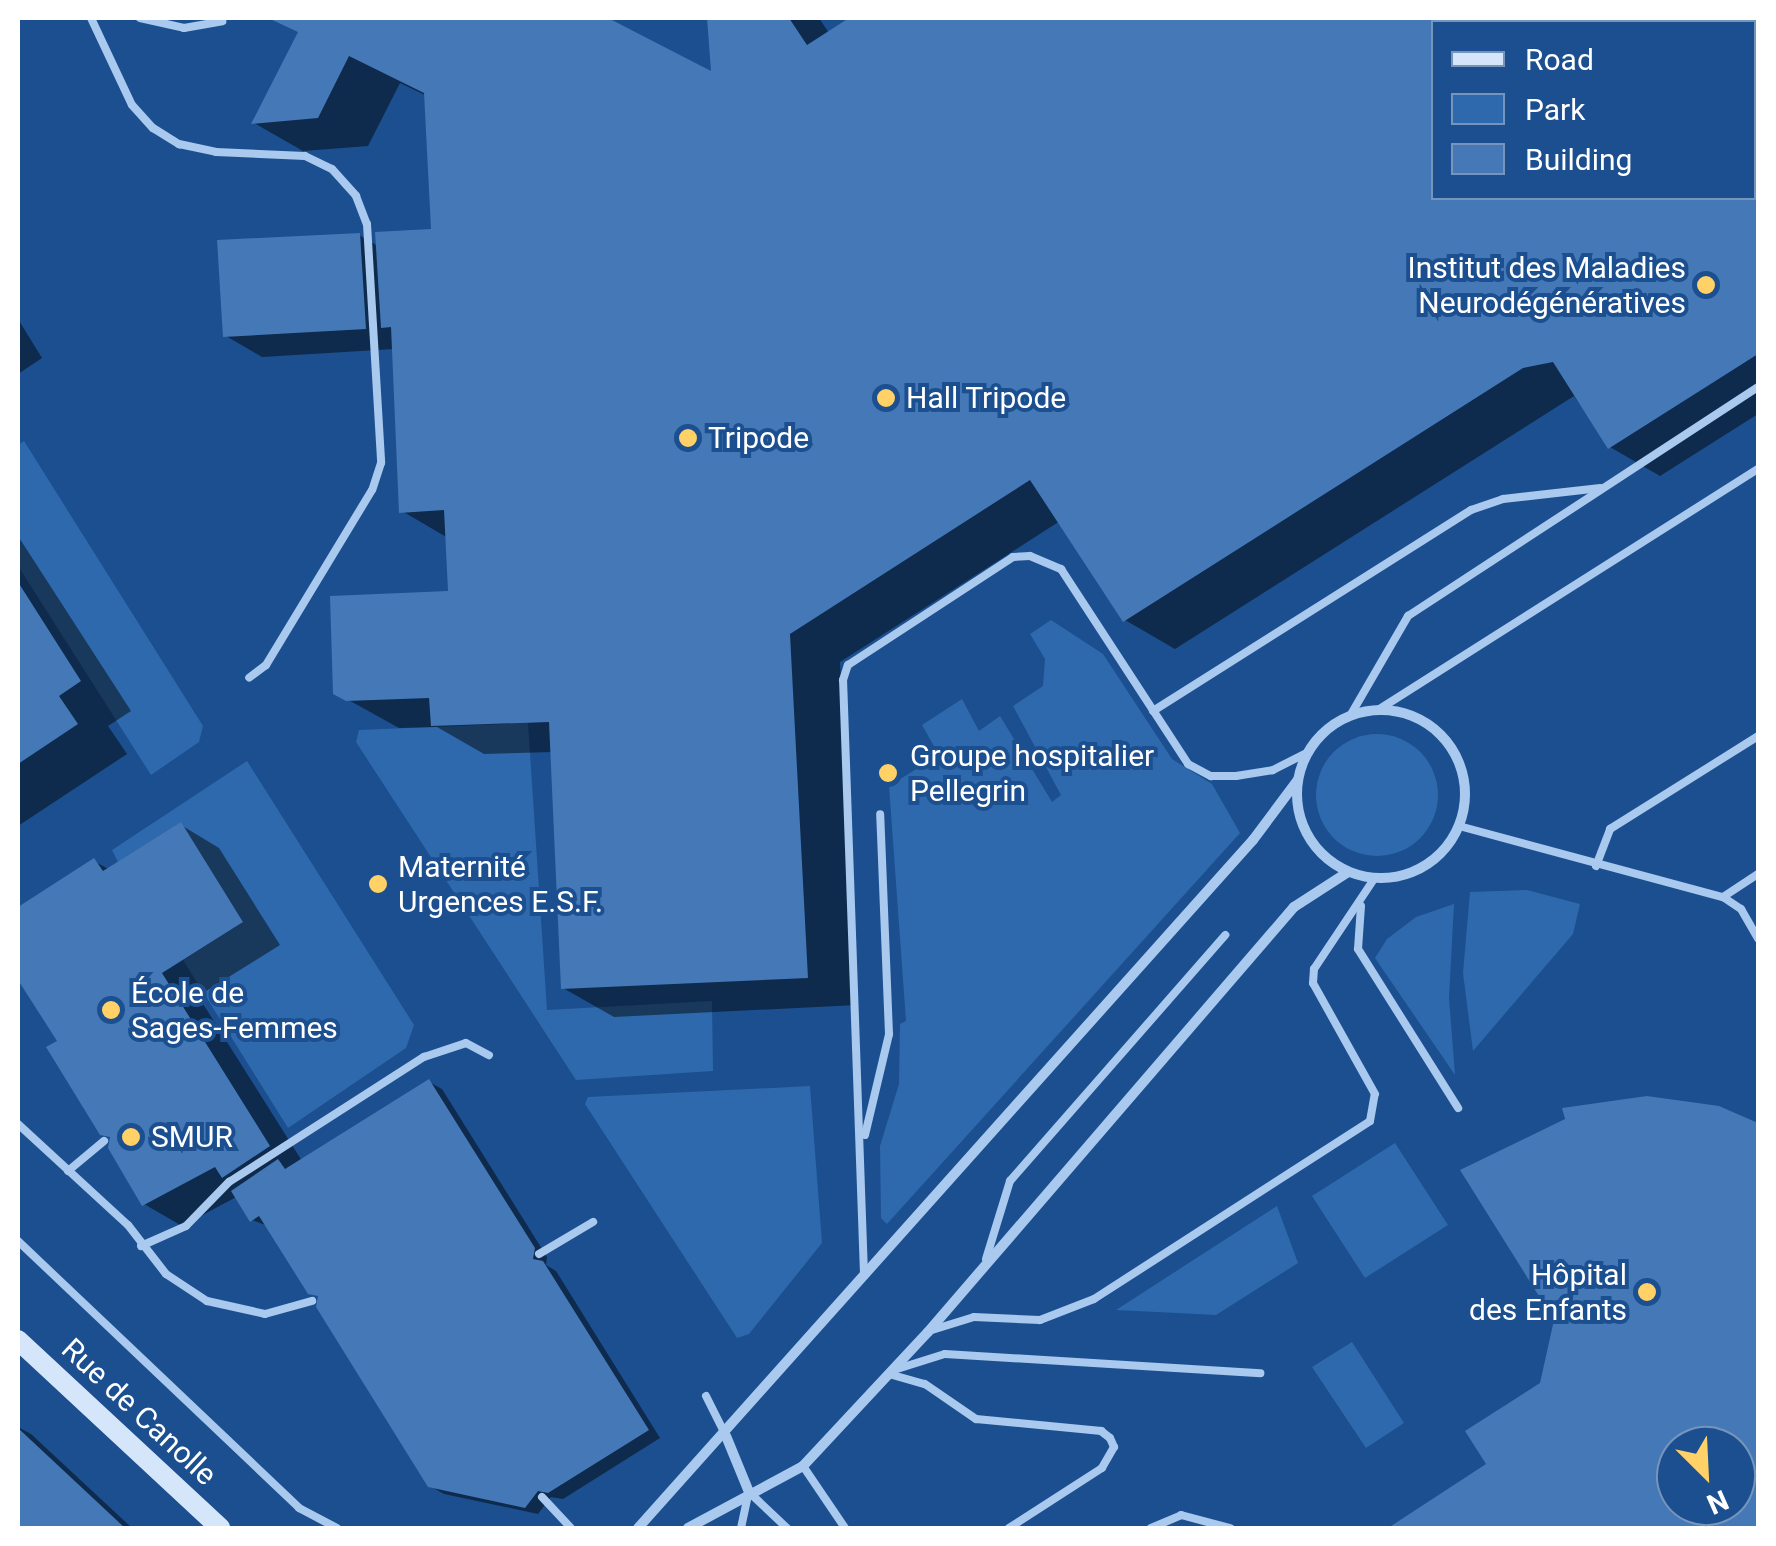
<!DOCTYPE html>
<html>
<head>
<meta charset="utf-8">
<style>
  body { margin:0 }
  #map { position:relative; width:1776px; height:1546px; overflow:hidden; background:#1b4f8f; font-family:Roboto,sans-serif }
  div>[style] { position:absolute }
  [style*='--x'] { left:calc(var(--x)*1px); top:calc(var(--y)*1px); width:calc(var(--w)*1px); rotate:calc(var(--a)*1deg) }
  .green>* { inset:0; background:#2e69ad }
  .round { border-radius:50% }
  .shadow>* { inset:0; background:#0007 }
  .building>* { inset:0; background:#4478b7 }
  .lane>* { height:8px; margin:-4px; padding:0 4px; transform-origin:4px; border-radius:4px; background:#a9c9ee }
  .street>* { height:10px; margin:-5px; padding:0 5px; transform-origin:5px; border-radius:5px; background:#a9c9ee }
  .street>.ring { margin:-5px; padding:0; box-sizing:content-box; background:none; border:10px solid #a9c9ee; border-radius:50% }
  .secondary>* { height:20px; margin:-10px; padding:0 10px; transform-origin:10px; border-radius:10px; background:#d6e6fa }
  .dots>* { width:28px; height:28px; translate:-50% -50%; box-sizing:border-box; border:5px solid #1b4f8f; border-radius:50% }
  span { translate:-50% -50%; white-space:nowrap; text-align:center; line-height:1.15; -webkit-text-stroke:8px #1b4f8f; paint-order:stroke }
  .poi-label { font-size:30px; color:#fff }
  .right { translate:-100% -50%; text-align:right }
  .left { translate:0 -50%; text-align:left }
  .street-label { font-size:30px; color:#fff }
  .frame { position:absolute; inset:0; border:20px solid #fff; pointer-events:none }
  .legend { position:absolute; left:1431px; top:20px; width:325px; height:180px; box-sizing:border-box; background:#1b4f8f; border:2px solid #7695bc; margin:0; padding:12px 18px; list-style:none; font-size:30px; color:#fff }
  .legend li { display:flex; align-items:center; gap:20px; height:50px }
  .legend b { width:50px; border:2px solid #7695bc }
  .north { position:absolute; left:1656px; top:1426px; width:100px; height:100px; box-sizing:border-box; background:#1b4f8f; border:2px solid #7695bc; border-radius:50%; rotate:156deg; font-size:28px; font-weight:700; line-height:40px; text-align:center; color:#fff }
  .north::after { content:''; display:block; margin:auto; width:35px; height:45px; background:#ffd166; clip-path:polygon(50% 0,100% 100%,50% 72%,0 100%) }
</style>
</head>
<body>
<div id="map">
  <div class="green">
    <div style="clip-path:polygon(24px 441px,203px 726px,199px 742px,151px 775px,18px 566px,18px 445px)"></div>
    <div style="clip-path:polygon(1051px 620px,1103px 654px,1172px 759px,1212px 784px,1240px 833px,887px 1224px,881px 1218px,880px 1146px,899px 1084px,900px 1024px,906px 1021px,889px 786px,939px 755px,922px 725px,962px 699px,979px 731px,1000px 716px,1052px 802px,1061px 795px,1013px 706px,1043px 686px,1045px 659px,1030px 634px)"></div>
    <div style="clip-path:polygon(528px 723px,547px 1010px,712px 1001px,713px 1071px,576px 1080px,356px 742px,359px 730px)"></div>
    <div class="round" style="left:1316px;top:734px;width:122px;height:122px"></div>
    <div style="clip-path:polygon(247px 761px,414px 1025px,406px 1048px,288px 1128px,183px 960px,243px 922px,181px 823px,118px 862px,112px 850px)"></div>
    <div style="clip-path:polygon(1527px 890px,1580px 904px,1573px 934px,1473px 1051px,1463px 973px,1470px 892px)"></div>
    <div style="clip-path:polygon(1454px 904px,1449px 998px,1455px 1075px,1375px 958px,1387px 939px,1416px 917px)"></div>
    <div style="clip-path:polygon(810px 1086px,822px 1243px,749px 1334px,737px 1338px,585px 1104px,588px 1097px)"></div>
    <div style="clip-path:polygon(1395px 1143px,1448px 1225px,1365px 1278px,1312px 1196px)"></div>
    <div style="clip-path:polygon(1277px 1206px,1298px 1263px,1216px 1315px,1116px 1310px)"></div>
    <div style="clip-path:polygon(1352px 1342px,1404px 1423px,1366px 1448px,1312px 1367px)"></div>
  </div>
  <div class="shadow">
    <div style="clip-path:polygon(308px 18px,603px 18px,713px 75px,710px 18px,819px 18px,829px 33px,854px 18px,1707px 18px,1710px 22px,1434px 22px,1434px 198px,1754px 198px,1754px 90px,1758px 414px,1660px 476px,1610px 447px,1574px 396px,1175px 649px,1125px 620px,1060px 521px,840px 662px,857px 1005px,614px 1017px,563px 988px,553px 752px,484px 754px,437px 727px,399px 728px,336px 693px,450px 594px,448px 538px,402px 511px,394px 349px,262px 357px,226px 336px,359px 235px,378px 246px,433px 232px,427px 96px,400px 83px,368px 146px,303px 151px,254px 123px)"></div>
    <div style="clip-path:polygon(18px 319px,42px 358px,18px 374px)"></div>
    <div style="clip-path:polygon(18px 536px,131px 711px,108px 726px,127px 754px,18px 826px)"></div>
    <div style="clip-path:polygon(181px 825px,219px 848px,280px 945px,198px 996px,302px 1161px,429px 1082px,442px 1089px,547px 1257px,546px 1265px,556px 1271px,660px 1438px,563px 1499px,551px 1497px,538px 1514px,444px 1494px,430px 1486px,320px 1298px,268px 1226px,252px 1220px,240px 1195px,182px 1226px,144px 1204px,60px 1041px,18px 976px,18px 929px,94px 861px,110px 870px)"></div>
    <div style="clip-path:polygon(evenodd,1646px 1098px,1718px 1108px,1758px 1125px,1758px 1528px,1424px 1528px,1412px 1515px,1490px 1465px,1542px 1384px,1556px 1319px,1565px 1110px,1646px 1098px,1676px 1446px,1736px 1446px,1736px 1506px,1676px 1506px,1676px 1446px)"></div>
    <div style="clip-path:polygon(18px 1427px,31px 1434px,132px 1528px,18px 1528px)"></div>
  </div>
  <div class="building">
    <div style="clip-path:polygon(268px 18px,608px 18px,711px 71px,707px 18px,789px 18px,807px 45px,849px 18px,1434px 18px,1434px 198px,1758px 198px,1758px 354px,1608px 449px,1553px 362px,1523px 368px,1123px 622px,1030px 480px,790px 634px,808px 978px,561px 989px,549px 722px,431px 726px,429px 698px,346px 701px,333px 694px,330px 596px,448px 591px,444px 510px,399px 513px,391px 327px,381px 328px,375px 232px,431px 229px,424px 93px,349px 56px,318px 118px,251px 124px,298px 32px)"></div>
    <div style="clip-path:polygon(360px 233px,366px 329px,223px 337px,217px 240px)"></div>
    <div style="clip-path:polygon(18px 582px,81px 681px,59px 696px,78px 724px,18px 764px)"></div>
    <div style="clip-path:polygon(181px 822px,243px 922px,162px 973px,270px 1146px,222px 1178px,215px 1167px,142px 1206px,108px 1148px,110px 1137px,100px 1135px,46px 1047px,57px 1041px,18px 980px,18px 907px,94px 858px,103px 871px)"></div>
    <div style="clip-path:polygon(429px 1079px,535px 1248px,533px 1259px,543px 1261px,649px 1430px,548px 1493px,538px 1491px,525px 1508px,428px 1487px,316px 1307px,318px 1296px,308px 1294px,259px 1216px,250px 1222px,231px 1191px,278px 1159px,285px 1169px)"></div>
    <div style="clip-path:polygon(evenodd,1647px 1096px,1719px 1106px,1758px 1123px,1758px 1528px,1388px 1528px,1486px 1464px,1465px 1431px,1540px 1383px,1554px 1320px,1460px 1170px,1565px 1119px,1562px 1108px,1647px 1096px,1676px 1446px,1736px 1446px,1736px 1506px,1676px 1506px,1676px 1446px)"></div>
    <div style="clip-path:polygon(18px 1428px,125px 1528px,18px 1528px)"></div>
  </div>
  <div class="lane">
    <div style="--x:91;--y:18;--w:96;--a:64.8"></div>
    <div style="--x:132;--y:105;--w:31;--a:48"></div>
    <div style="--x:153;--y:128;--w:31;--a:32"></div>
    <div style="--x:179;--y:144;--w:38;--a:12"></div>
    <div style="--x:216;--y:152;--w:89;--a:2.6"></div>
    <div style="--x:305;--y:156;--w:30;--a:26"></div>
    <div style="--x:332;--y:169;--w:36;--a:48"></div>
    <div style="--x:356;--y:196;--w:30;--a:69"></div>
    <div style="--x:367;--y:224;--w:239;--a:86.6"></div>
    <div style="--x:381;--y:463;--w:28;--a:108"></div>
    <div style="--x:372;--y:490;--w:205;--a:121.2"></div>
    <div style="--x:266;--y:665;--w:21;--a:143"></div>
    <div style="--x:140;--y:18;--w:45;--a:12.8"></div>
    <div style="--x:184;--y:28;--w:39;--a:-10"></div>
    <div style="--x:1378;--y:710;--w:450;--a:-32.4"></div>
    <div style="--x:1153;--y:711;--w:376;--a:-32.3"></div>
    <div style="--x:1471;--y:510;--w:34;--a:-19"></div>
    <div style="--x:1503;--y:499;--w:98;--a:-6.5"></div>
    <div style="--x:1350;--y:716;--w:116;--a:-59.9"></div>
    <div style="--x:1408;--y:616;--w:418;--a:-33.2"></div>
    <div style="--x:1459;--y:826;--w:273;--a:15.1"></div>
    <div style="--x:1723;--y:897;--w:22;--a:34"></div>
    <div style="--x:1741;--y:909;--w:34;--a:60"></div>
    <div style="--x:1596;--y:866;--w:40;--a:-69"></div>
    <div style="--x:1610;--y:829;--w:175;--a:-32.1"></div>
    <div style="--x:1723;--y:897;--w:42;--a:-33.3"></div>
    <div style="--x:1361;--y:906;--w:43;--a:94"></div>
    <div style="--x:1358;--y:949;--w:188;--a:57.8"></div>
    <div style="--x:18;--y:1124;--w:149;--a:42.6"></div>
    <div style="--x:128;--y:1225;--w:62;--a:52.2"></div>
    <div style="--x:166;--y:1274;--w:49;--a:33.4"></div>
    <div style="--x:207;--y:1301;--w:59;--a:12.6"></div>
    <div style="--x:265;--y:1314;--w:49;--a:-15.5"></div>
    <div style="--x:865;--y:1135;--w:104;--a:-76.6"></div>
    <div style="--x:889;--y:1034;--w:220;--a:-92.3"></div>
    <div style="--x:68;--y:1171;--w:47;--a:-39.8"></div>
    <div style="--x:18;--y:1241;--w:388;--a:43.5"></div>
    <div style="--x:299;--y:1508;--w:43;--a:27.8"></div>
    <div style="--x:141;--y:1246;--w:49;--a:-24"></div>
    <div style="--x:186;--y:1226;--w:62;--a:-45.7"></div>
    <div style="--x:229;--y:1182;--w:232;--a:-32.7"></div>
    <div style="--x:424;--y:1057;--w:44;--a:-18.4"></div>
    <div style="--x:466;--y:1043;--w:26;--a:28"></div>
    <div style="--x:539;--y:1254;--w:63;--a:-30.7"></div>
    <div style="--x:986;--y:1259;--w:82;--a:-72.9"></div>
    <div style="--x:1010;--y:1181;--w:327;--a:-48.8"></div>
    <div style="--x:864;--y:1274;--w:594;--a:-92.02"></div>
    <div style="--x:843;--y:680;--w:16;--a:-72"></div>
    <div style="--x:848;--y:665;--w:197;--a:-33.2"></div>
    <div style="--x:1013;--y:557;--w:17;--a:-3"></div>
    <div style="--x:1030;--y:556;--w:34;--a:23"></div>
    <div style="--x:1061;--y:569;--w:233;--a:56.9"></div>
    <div style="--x:1188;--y:764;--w:26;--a:28"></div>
    <div style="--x:1211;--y:776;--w:25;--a:0"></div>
    <div style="--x:1236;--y:776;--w:37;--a:-9"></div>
    <div style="--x:1273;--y:770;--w:38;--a:-27"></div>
    <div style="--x:932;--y:1330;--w:44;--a:-17.2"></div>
    <div style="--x:974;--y:1317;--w:66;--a:2.6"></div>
    <div style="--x:1040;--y:1320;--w:58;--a:-21.3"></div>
    <div style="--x:1094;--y:1299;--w:328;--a:-32.8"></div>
    <div style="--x:1370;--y:1121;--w:27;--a:-80"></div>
    <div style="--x:1375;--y:1094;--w:127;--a:-119.2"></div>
    <div style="--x:1313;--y:983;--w:14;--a:-86"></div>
    <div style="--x:1314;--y:969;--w:108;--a:-56.3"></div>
    <div style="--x:897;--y:1369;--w:50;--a:-17.4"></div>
    <div style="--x:945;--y:1354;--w:316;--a:3.5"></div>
    <div style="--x:889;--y:1374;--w:37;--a:16"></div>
    <div style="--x:925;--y:1384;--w:62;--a:34.5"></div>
    <div style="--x:976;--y:1419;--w:126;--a:5.5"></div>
    <div style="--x:1101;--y:1431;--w:11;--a:38"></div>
    <div style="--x:1110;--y:1438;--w:10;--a:66"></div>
    <div style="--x:1114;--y:1447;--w:24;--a:120"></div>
    <div style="--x:1102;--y:1468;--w:111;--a:147.2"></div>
    <div style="--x:706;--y:1396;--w:40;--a:63.4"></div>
    <div style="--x:803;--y:1466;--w:75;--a:55.9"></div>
    <div style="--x:751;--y:1494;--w:50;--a:43.4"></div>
    <div style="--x:542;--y:1497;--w:42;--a:46.9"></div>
    <div style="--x:741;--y:1528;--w:33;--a:-78"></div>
    <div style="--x:1151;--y:1528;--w:33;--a:-23"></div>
    <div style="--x:1181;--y:1515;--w:51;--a:14.9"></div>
  </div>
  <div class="street">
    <div class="ring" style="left:1297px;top:710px;width:158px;height:158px"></div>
    <div style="--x:726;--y:1436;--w:61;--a:67.7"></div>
    <div style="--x:638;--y:1528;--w:923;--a:-48.21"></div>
    <div style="--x:1253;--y:840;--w:74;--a:-53.3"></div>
    <div style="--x:688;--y:1528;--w:131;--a:-28.3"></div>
    <div style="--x:803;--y:1466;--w:183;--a:-47"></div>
    <div style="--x:928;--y:1332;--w:561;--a:-49.27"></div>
    <div style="--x:1294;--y:907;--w:64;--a:-32.9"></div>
  </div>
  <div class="secondary">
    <div style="--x:18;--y:1340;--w:276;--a:42.9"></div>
  </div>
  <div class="dots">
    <div style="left:1706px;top:285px;background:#ffd166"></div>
    <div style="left:886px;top:398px;background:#ffd166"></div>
    <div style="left:688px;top:438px;background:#ffd166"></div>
    <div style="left:888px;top:773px;background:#ffd166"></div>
    <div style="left:378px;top:884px;background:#ffd166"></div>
    <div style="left:111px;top:1010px;background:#ffd166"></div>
    <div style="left:131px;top:1137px;background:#ffd166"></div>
    <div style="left:1647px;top:1292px;background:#ffd166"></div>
  </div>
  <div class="poi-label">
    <span class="right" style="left:1686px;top:285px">Institut des Maladies<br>Neurodégénératives</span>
    <span class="left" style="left:906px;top:398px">Hall Tripode</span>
    <span class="left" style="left:708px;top:438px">Tripode</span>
    <span class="left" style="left:910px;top:773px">Groupe hospitalier<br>Pellegrin</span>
    <span class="left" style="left:398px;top:884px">Maternité<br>Urgences E.S.F.</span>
    <span class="left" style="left:131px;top:1010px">École de<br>Sages-Femmes</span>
    <span class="left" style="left:151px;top:1137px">SMUR</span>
    <span class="right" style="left:1627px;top:1292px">Hôpital<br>des Enfants</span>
  </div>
  <div class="street-label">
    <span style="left:139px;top:1412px;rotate:43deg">Rue de Canolle</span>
  </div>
  <div class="frame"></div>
  <ul class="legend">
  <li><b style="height:12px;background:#d6e6fa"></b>Road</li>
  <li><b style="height:28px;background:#2e69ad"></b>Park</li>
  <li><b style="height:28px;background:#4478b7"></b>Building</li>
  </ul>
  <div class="north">N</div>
</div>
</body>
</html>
